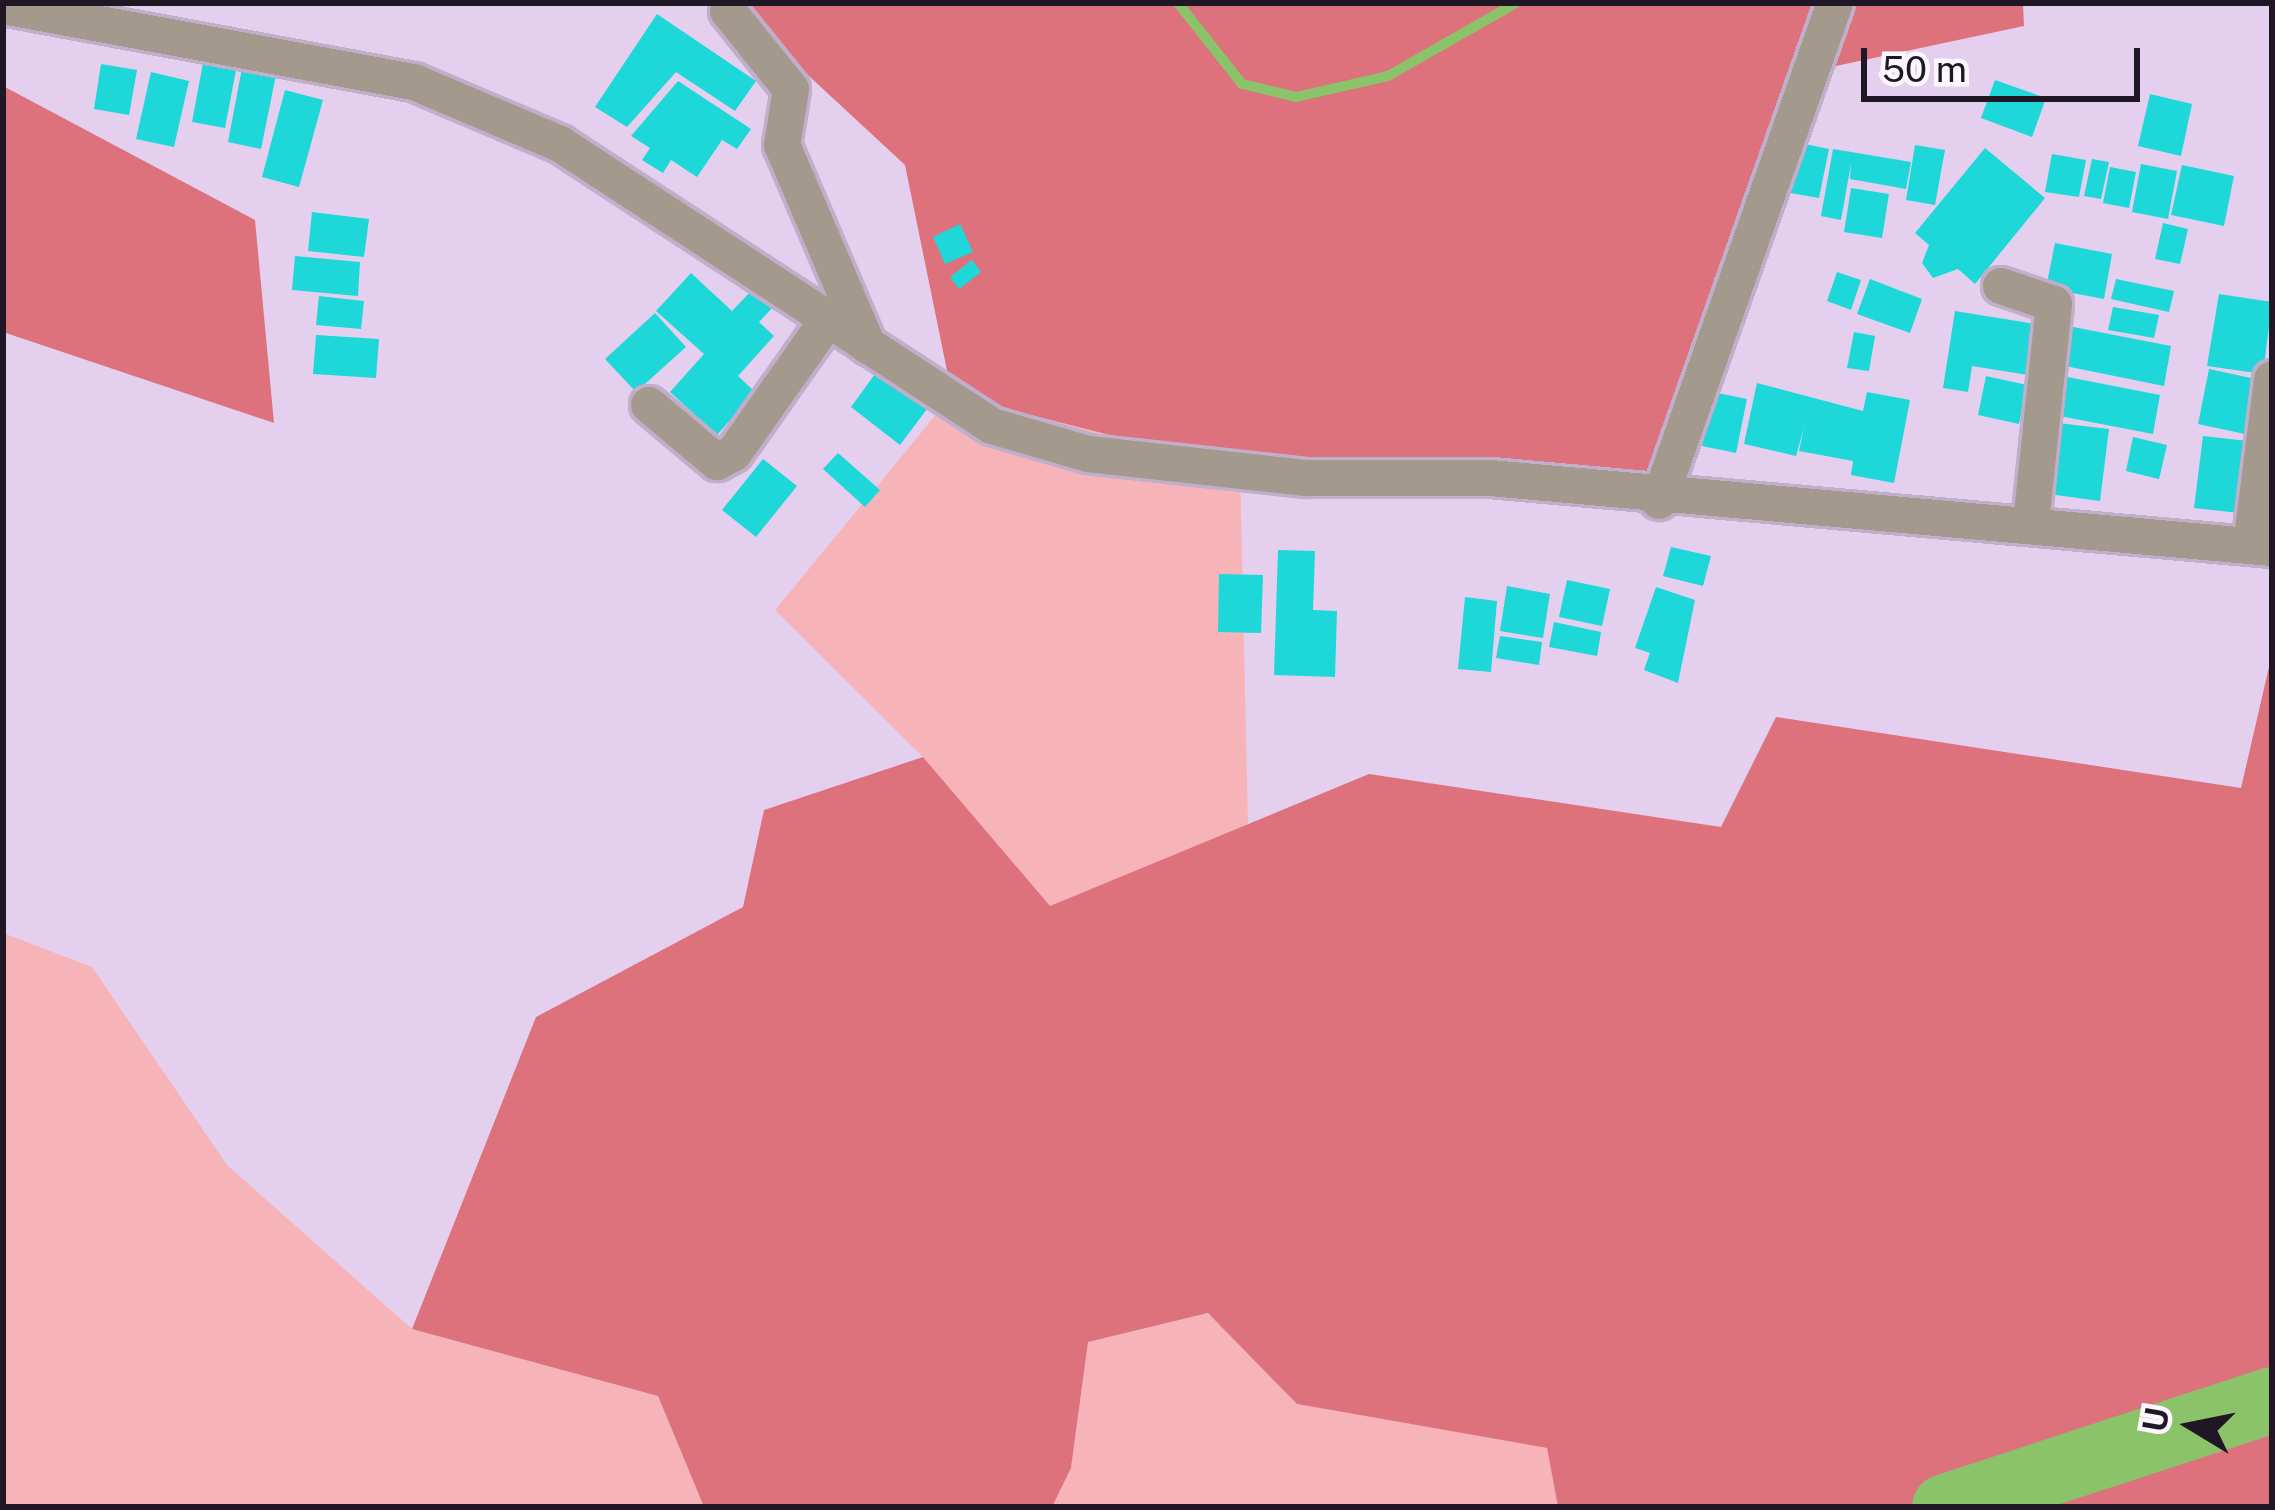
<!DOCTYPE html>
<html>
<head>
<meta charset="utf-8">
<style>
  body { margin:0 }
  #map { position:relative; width:2275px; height:1510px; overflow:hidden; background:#e5cfef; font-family:"Public Sans",sans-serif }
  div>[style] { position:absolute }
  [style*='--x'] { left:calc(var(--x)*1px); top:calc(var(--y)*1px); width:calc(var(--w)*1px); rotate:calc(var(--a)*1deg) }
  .green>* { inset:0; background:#f6b4b8 }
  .forest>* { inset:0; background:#dd727d }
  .stream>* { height:10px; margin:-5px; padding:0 5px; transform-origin:5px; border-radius:5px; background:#8bc36b }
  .river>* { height:66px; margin:-33px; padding:0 33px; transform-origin:33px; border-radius:33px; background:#8bc36b }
  .building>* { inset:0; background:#1ed7d8 }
  .roads { filter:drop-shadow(3px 0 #c1aeca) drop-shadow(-3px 0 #c1aeca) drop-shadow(0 3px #c1aeca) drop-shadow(0 -3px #c1aeca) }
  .minor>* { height:36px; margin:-18px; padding:0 18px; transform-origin:18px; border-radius:18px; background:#a3998c }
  span { translate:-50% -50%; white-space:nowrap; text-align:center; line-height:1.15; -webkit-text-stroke:10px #fcf7fe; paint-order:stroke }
  .frame { position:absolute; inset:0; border:6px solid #1f1723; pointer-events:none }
  .north { position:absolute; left:2131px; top:1366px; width:120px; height:120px; -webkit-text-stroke:9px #fcf7fe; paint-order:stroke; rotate:280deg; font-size:33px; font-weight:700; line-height:48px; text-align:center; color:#1f1723 }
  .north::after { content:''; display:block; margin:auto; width:42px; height:54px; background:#1f1723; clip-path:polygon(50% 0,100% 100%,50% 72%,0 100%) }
  .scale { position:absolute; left:1861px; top:48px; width:279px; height:54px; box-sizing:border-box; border:6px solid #1f1723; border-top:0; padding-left:15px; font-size:36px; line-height:42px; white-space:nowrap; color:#1f1723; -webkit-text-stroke:9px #fcf7fe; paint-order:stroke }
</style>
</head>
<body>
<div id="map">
  <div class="green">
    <div style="clip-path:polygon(952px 395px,1240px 468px,1248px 824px,1050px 907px,923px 757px,775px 610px)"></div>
    <div style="clip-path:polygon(3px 933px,92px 967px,227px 1165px,412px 1329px,658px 1396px,704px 1507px,3px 1507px)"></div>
    <div style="clip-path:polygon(1209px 1313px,1297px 1404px,1547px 1448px,1558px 1507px,1052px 1507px,1071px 1468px,1088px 1342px)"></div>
  </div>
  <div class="forest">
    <div style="clip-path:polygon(730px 3px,2023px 3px,2024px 26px,1836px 66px,1646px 476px,1240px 468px,952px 395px,905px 165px)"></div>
    <div style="clip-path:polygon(3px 86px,255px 220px,274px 423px,3px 332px)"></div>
    <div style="clip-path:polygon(2272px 654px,2272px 1507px,1558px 1507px,1547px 1448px,1297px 1404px,1208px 1313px,1088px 1342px,1071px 1468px,1052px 1507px,704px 1507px,658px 1396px,412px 1329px,536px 1017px,743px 907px,764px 810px,923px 757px,1050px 906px,1369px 774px,1721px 827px,1776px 717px,2241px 788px)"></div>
  </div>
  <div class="stream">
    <div style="--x:1178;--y:3;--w:103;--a:51.7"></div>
    <div style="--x:1242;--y:84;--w:56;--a:13.5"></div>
    <div style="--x:1296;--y:97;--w:94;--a:-12.9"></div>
    <div style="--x:1388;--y:76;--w:147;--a:-29.7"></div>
  </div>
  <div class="river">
    <div style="--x:1945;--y:1507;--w:344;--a:-18.1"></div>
  </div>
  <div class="building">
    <div style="clip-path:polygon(657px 14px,756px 81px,735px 111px,676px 72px,627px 127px,595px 107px)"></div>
    <div style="clip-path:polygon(203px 63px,236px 70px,225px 128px,192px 122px)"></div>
    <div style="clip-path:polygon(243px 63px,277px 70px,261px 149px,228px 142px)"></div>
    <div style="clip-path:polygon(101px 64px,137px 70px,129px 115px,94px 109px)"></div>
    <div style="clip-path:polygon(151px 72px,189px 81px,174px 147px,136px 139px)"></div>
    <div style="clip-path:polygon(1995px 80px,2046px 98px,2032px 137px,1981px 118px)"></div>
    <div style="clip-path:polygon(678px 81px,751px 129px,737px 149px,722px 140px,697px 177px,671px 160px,663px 173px,642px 160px,650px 148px,631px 136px)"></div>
    <div style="clip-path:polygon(285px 90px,323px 100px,299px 187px,262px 177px)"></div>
    <div style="clip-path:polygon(2150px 94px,2192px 104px,2181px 156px,2138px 146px)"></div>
    <div style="clip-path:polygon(1800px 143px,1829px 149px,1819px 198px,1790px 193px)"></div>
    <div style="clip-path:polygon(1915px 145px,1945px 150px,1935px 205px,1906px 200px)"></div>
    <div style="clip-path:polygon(1985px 148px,2045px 198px,1975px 284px,1958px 269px,1933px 278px,1922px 263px,1929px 245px,1915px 233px)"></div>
    <div style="clip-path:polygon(1833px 149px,1911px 162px,1906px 189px,1850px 179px,1851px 164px,1841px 220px,1821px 216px)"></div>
    <div style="clip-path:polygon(2052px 154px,2086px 160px,2079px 197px,2045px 192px)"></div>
    <div style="clip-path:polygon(2092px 159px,2109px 162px,2101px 199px,2084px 196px)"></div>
    <div style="clip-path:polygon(2141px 164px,2177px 171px,2168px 219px,2132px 212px)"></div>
    <div style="clip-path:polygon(2182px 165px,2234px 176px,2224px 226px,2171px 215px)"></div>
    <div style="clip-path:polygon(2110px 167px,2136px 172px,2129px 208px,2103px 203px)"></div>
    <div style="clip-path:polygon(1851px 188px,1889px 194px,1882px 238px,1844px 232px)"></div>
    <div style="clip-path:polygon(312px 212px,369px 219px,364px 257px,308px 251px)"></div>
    <div style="clip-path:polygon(2163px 223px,2188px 229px,2180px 264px,2155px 259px)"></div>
    <div style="clip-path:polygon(960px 224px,973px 252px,945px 264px,933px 237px)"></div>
    <div style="clip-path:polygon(2055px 243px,2112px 254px,2104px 299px,2046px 288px)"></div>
    <div style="clip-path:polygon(295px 256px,360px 262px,358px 296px,292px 290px)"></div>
    <div style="clip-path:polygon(972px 260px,981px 272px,959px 289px,950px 277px)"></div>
    <div style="clip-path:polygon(1837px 272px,1861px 280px,1851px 310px,1827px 301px)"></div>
    <div style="clip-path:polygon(691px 273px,732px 311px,754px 288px,774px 306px,759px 322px,774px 336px,738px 376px,755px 392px,717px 435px,670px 392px,704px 354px,656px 311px)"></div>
    <div style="clip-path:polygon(1870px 279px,1922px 299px,1910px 333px,1857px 314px)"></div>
    <div style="clip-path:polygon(2116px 279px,2174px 291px,2169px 312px,2111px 299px)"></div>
    <div style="clip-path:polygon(2219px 294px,2272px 302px,2263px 374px,2207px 366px)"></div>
    <div style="clip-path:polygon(319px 296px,364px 301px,361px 329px,316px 325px)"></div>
    <div style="clip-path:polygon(2113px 307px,2159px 315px,2154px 338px,2108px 330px)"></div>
    <div style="clip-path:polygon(1955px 311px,2036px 324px,2028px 375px,1972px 366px,1968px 392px,1943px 388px)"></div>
    <div style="clip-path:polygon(655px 313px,686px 347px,636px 392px,605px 359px)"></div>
    <div style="clip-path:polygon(2063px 325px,2171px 346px,2164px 386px,2055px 364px)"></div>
    <div style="clip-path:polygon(1854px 332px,1875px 336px,1869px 371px,1847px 368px)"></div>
    <div style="clip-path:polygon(316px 335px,379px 339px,376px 378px,313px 374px)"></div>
    <div style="clip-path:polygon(883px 363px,933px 401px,900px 445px,851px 407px)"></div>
    <div style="clip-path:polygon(2209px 369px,2265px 381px,2254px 436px,2198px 424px)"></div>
    <div style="clip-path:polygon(2052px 374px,2160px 395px,2153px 434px,2044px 413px)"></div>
    <div style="clip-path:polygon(1986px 376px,2027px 385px,2019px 424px,1978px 415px)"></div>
    <div style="clip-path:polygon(1757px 383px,1863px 411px,1867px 392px,1910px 400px,1894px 483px,1851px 475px,1853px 461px,1799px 451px,1804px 428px,1796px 456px,1744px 444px)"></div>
    <div style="clip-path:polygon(1713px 392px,1747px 399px,1736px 453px,1702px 446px)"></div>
    <div style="clip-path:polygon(2050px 422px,2109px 429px,2100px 501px,2041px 493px)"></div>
    <div style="clip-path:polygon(2203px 436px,2257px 442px,2248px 514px,2194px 508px)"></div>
    <div style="clip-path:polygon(2133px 437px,2167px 445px,2159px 479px,2126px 471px)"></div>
    <div style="clip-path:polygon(838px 453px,880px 490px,865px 507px,823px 469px)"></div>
    <div style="clip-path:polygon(763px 459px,797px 486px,756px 537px,722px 510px)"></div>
    <div style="clip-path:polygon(1671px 547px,1711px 556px,1703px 586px,1663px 576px)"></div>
    <div style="clip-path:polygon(1278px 550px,1315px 551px,1313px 610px,1337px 611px,1335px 677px,1274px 675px)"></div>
    <div style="clip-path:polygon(1219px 574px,1263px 575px,1261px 633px,1218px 632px)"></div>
    <div style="clip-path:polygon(1567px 580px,1610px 589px,1602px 626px,1559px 617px)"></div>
    <div style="clip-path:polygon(1507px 586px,1550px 594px,1543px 638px,1500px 631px)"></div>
    <div style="clip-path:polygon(1656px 587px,1695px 600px,1678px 683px,1644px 670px,1650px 653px,1635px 648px)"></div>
    <div style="clip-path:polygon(1465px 597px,1497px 601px,1491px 672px,1458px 669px)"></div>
    <div style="clip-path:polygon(1554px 622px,1601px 632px,1597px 656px,1549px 647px)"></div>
    <div style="clip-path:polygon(1500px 636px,1542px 642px,1539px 665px,1496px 658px)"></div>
  </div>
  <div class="roads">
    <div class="minor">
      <div style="--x:3;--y:6;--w:418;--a:10.5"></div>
      <div style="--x:414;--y:82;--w:159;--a:23"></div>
      <div style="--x:560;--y:144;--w:516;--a:33.14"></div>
      <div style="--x:992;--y:426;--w:100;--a:16.3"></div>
      <div style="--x:1088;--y:454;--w:220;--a:6.3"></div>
      <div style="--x:1307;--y:478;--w:183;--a:0"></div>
      <div style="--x:1490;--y:478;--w:785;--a:5.12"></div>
      <div style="--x:728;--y:11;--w:100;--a:51.1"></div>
      <div style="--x:791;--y:89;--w:57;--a:99.1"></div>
      <div style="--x:782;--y:145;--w:219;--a:66.8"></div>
      <div style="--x:2001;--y:286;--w:56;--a:18.8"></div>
      <div style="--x:2054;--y:304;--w:220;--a:96"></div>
      <div style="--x:649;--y:405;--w:89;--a:40"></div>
      <div style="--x:717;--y:462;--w:19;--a:-28"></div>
      <div style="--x:734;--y:453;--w:160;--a:-54.9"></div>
      <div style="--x:1659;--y:501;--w:528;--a:-70.54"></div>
      <div style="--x:2251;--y:546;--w:168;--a:-82.8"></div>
    </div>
  </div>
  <div class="frame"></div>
  <div class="north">U</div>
  <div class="scale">50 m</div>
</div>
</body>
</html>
